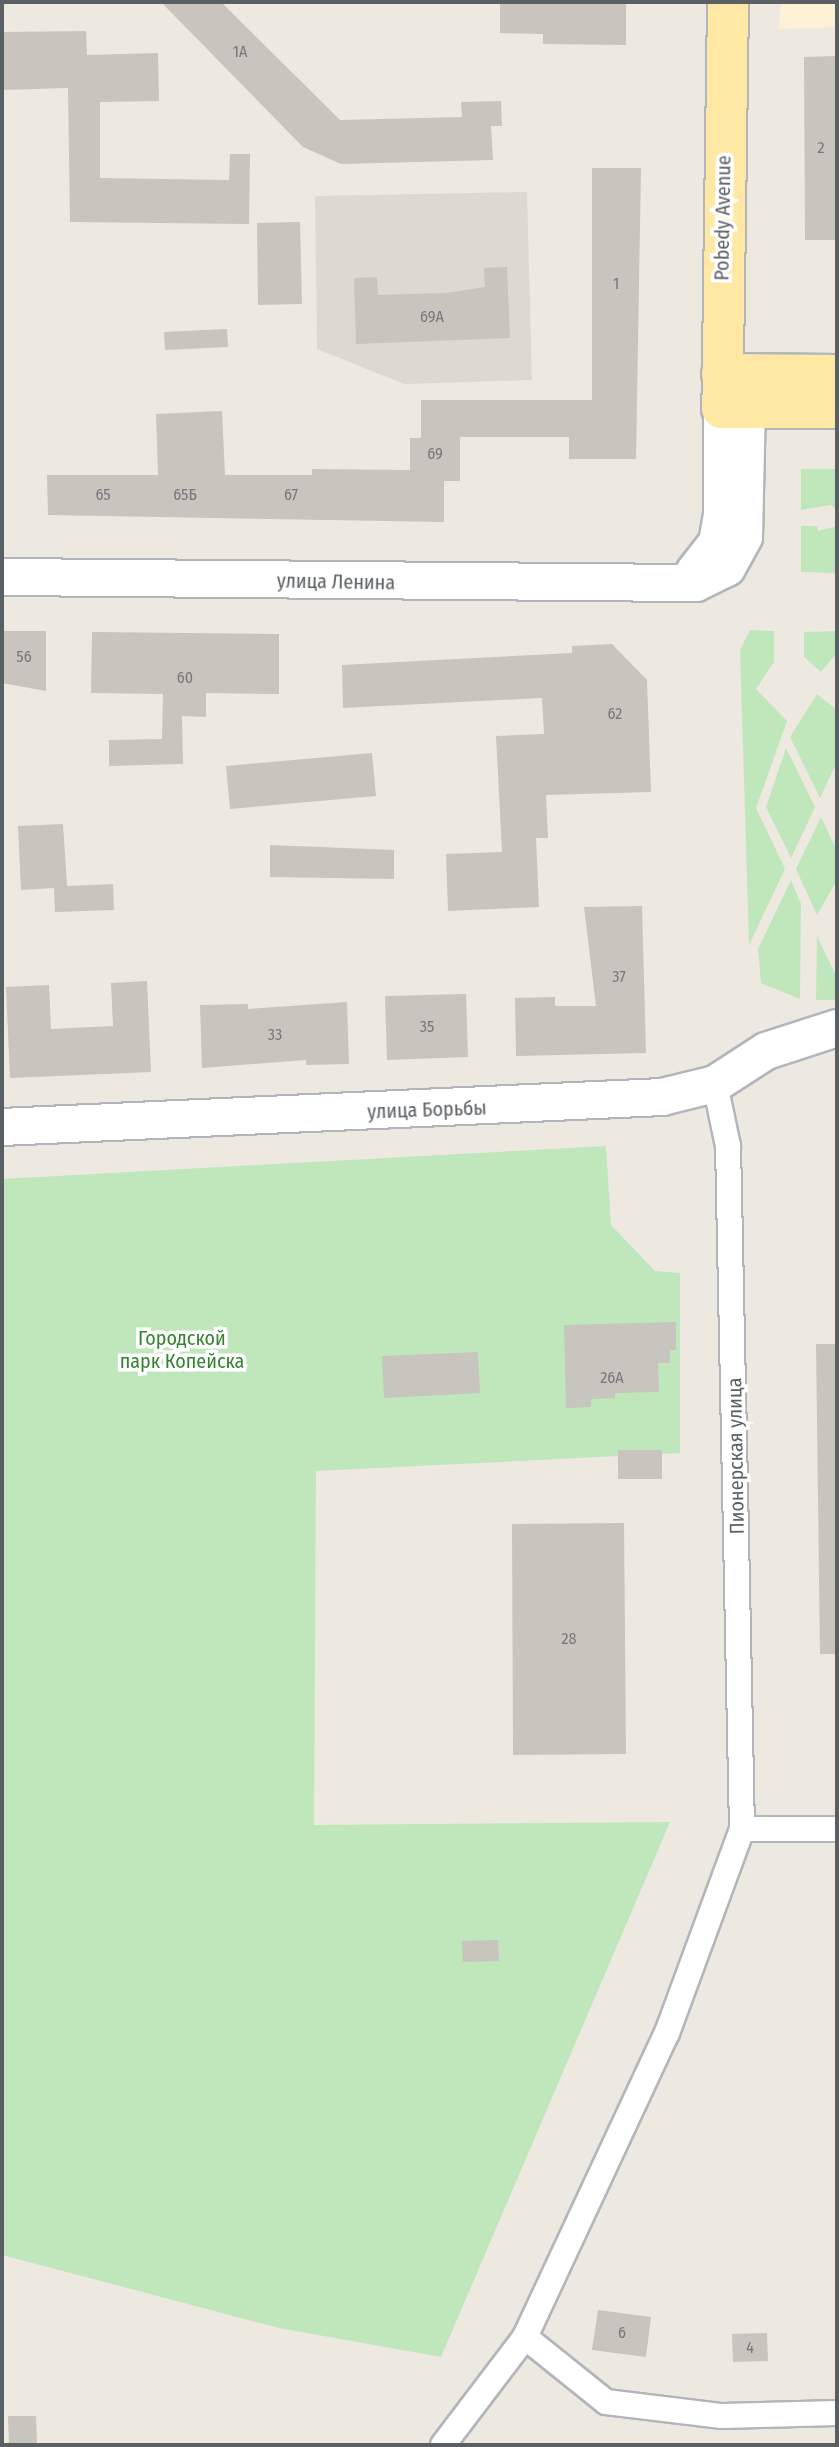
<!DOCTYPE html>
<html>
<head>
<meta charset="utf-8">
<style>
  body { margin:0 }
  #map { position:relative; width:839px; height:2447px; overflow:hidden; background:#ede9e1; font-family:"Fira Sans Condensed",sans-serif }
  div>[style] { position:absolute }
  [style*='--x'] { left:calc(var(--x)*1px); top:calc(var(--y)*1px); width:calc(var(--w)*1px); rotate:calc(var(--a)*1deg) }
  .commercial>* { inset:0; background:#fff1d5 }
  .education>* { inset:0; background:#ddd8d0 }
  .green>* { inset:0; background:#c0e6bc }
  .building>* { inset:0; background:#c8c4be }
  .roads { filter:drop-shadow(2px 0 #b2b5b9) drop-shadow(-2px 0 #b2b5b9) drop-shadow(0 2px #b2b5b9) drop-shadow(0 -2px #b2b5b9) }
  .street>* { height:24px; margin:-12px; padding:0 12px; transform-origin:12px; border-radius:12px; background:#fff }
  .secondary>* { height:36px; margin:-18px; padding:0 18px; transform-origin:18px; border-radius:18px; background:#fff }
  .primary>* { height:40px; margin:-20px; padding:0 20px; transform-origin:20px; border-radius:20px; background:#ffe8a4 }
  span { translate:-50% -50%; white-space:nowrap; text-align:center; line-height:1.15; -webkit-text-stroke:7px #fff; paint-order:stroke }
  .number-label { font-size:16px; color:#76787a }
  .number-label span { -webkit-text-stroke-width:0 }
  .street-label { font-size:20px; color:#5a5f63 }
  .park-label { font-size:20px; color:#358331 }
  .frame { position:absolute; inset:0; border:4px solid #5a5f63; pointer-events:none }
</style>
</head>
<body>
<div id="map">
  <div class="commercial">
    <div style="clip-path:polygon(781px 2px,837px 2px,837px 27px,779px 29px)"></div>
  </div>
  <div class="education">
    <div style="clip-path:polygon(527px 192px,532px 380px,404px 384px,317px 349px,315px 196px)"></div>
  </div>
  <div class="green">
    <div style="clip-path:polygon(801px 469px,837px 469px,837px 510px,831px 505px,801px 510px)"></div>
    <div style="clip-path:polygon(801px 526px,817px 526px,818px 531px,837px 526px,837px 573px,801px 572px)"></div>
    <div style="clip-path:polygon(750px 630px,774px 631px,774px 662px,756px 689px,787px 721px,756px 808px,785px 869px,749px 945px,740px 650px)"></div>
    <div style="clip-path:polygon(837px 631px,837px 653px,821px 672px,804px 657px,804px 632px)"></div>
    <div style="clip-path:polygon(817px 694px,837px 710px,837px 762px,820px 798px,790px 737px)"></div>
    <div style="clip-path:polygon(786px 748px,815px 807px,791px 858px,766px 807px)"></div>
    <div style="clip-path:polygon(821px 817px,837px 851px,837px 880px,817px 915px,796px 869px)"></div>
    <div style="clip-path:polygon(791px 880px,801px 904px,800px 999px,761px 983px,758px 949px)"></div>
    <div style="clip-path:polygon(817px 936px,837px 978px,837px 1000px,816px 1000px)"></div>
    <div style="clip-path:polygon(606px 1146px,611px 1225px,655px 1271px,680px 1273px,680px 1453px,316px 1471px,314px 1825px,670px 1822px,441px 2357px,279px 2328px,2px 2255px,2px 1179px)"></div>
  </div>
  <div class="building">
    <div style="clip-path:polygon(161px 2px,221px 2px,340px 120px,462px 117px,461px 102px,501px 101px,502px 126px,491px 126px,493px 160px,341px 164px,303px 147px)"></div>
    <div style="clip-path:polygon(500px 2px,626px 2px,626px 45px,543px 44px,543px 34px,500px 33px)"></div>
    <div style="clip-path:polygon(86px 31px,87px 55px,158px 53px,159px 101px,100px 102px,100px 178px,229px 180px,230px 154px,250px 154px,249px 224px,70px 222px,68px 88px,2px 90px,2px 32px)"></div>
    <div style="clip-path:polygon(837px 56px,837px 240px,805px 240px,804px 57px)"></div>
    <div style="clip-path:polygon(592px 168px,641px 168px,636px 459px,569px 459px,569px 437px,460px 437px,460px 481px,444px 481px,444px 522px,48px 515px,47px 475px,158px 475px,156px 414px,222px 411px,225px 475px,312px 475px,312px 469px,410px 470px,410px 438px,421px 438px,421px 400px,592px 400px)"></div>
    <div style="clip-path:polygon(300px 222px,302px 304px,258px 305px,257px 223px)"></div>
    <div style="clip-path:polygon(507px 267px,510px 338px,356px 344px,354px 278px,377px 277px,378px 295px,447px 293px,485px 287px,484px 268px)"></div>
    <div style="clip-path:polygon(227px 329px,228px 347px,165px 350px,164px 332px)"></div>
    <div style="clip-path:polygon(2px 631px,46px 631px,46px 691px,2px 683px)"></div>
    <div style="clip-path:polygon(92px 632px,279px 634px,279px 694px,206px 693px,206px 717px,182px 716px,183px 764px,109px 766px,109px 740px,162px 739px,163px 694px,91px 693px)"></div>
    <div style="clip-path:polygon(612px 644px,647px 680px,651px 792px,546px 795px,548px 838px,536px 838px,539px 907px,448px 911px,446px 854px,502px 852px,496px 736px,544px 734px,542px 698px,343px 708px,342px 665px,572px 653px,572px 646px)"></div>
    <div style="clip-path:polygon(372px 753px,376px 796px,230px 809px,226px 766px)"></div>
    <div style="clip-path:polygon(63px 824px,67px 886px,113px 884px,114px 910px,55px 912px,54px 888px,21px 890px,18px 826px)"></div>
    <div style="clip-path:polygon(270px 845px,394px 850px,394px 879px,270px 877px)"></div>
    <div style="clip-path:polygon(642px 906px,646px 1053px,516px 1056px,515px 998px,555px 997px,555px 1006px,596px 1006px,584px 907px)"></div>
    <div style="clip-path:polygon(147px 981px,151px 1072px,10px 1078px,6px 987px,49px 985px,51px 1029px,113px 1026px,111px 983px)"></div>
    <div style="clip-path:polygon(466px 994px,468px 1057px,387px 1060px,385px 996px)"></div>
    <div style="clip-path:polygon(347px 1002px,349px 1064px,306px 1065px,306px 1060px,202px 1068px,200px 1005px,248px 1004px,248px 1009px)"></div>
    <div style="clip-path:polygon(676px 1322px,676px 1350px,670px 1350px,670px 1363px,658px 1363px,659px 1392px,615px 1393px,615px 1398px,591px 1399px,591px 1407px,566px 1408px,564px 1325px)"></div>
    <div style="clip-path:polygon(816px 1344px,837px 1344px,837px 1654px,820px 1654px)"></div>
    <div style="clip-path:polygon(478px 1352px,480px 1393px,384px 1398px,382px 1356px)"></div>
    <div style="clip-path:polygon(618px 1450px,662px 1450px,662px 1479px,618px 1479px)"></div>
    <div style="clip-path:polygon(624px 1523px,626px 1754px,513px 1755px,512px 1524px)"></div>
    <div style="clip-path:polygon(498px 1940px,499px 1961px,463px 1962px,462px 1941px)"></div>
    <div style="clip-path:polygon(598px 2310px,651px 2317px,646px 2357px,592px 2350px)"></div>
    <div style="clip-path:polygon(767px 2333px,768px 2361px,733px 2362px,732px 2334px)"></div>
    <div style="clip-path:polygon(8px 2416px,36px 2416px,37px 2445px,9px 2445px)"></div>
  </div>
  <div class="roads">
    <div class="street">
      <div style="--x:742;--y:1829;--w:95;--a:0"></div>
      <div style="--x:525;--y:2337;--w:104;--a:38.7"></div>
      <div style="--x:606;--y:2402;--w:117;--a:6.9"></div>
      <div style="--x:722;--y:2416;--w:115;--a:-1.5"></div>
      <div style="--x:443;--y:2445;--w:136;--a:-52.8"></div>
      <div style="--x:525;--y:2337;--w:336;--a:-65"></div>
      <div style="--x:667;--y:2033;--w:217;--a:-69.8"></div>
      <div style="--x:742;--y:1829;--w:683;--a:-91.17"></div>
      <div style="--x:728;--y:1146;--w:63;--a:-101.8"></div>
    </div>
    <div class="secondary">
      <div style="--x:694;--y:572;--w:37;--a:-52"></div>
      <div style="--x:717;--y:543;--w:27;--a:-80"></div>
      <div style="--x:722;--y:516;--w:108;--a:-90"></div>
      <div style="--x:2;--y:577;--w:694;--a:0.5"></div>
      <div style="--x:696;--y:583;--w:34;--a:-26"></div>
      <div style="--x:727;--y:568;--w:35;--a:-61"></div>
      <div style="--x:744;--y:537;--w:128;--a:-88.7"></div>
      <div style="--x:2;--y:1127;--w:661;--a:-2.6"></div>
      <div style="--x:662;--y:1097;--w:55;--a:-13.8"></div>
      <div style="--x:715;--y:1084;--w:61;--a:-32.9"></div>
      <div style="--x:766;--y:1051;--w:75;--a:-17.9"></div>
    </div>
    <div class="primary">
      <div style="--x:728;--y:2;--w:406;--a:90.8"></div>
      <div style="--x:722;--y:408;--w:115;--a:0"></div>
      <div style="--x:722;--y:374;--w:115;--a:0.5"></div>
    </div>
  </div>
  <div class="number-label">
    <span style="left:240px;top:52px">1А</span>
    <span style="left:821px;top:148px">2</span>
    <span style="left:616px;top:284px">1</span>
    <span style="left:432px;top:317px">69А</span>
    <span style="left:435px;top:454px">69</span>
    <span style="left:103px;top:495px">65</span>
    <span style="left:185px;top:495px">65Б</span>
    <span style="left:291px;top:495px">67</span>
    <span style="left:24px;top:657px">56</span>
    <span style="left:185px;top:678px">60</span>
    <span style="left:615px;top:714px">62</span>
    <span style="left:619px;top:977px">37</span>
    <span style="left:427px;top:1027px">35</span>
    <span style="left:275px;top:1035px">33</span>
    <span style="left:612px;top:1378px">26А</span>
    <span style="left:569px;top:1639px">28</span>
    <span style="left:622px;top:2333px">6</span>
    <span style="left:750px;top:2348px">4</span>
  </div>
  <div class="street-label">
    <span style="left:723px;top:218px;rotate:-89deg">Pobedy Avenue</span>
    <span style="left:336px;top:582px;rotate:1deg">улица Ленина</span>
    <span style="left:427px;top:1110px;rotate:-2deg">улица Борьбы</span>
    <span style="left:736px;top:1456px;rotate:-91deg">Пионерская улица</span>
  </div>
  <div class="park-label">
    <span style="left:182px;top:1350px">Городской<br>парк Копейска</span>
  </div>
  <div class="frame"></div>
</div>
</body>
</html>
